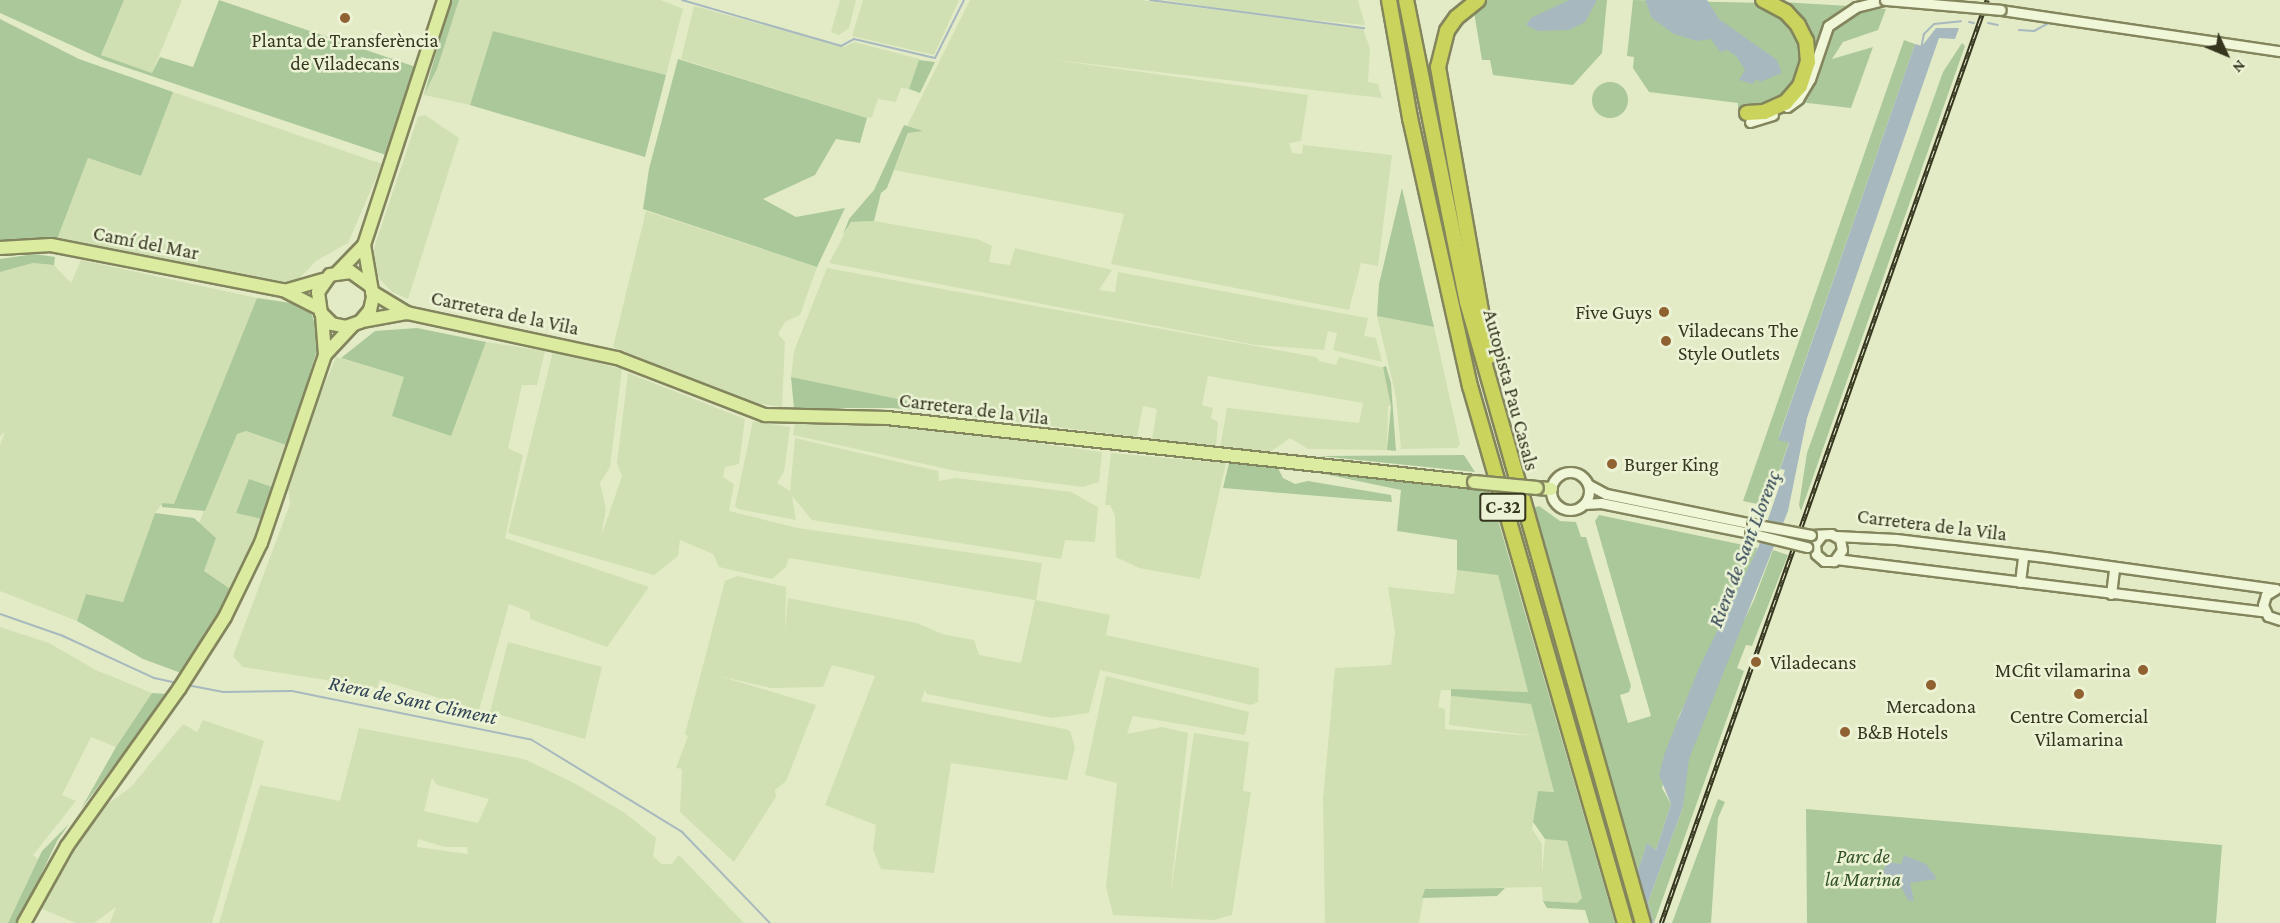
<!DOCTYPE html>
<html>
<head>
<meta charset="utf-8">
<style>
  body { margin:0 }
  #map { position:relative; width:2280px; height:923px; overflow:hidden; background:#e3ebc6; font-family:"Crimson Pro",serif }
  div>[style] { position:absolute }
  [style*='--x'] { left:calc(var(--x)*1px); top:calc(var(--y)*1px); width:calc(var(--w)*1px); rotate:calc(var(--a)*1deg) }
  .farmland>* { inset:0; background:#d0e0b3 }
  .green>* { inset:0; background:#abc89a }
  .round { border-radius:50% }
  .water>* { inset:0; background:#a7b9bf }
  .stream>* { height:2px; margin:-1px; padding:0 1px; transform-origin:1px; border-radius:1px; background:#a7b9bf }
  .roads { filter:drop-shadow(2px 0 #83855d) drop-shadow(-2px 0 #83855d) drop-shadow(0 2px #83855d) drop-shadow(0 -2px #83855d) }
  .minor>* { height:9px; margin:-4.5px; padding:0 4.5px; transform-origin:4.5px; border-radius:4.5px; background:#f0f6d8 }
  .minor>.ring { margin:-4.5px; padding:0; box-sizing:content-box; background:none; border:9px solid #f0f6d8; border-radius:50% }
  .major>* { height:12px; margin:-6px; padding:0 6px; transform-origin:6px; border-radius:6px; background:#dbeba0 }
  .highway>* { height:14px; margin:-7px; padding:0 7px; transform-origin:7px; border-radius:7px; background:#cad45c }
  .rail>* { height:4.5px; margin-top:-2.25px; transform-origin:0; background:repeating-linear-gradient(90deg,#ecf3d5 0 7px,#36361f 0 14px); box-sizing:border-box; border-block:2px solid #36361f }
  .bridges { filter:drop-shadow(2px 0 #83855d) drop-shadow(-2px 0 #83855d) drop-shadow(0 2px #83855d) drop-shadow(0 -2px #83855d) }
  .minor-bridge>* { height:9px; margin:-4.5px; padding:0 4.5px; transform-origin:4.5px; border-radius:4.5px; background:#f0f6d8 }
  .major-bridge>* { height:12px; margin:-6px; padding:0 6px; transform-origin:6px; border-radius:6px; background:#dbeba0 }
  .dots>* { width:16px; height:16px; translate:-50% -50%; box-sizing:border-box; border:3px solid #ecf3d5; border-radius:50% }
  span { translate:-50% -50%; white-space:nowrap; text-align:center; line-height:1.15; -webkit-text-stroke:5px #ecf3d5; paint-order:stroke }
  .shield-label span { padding:2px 4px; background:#ecf3d5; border:2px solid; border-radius:4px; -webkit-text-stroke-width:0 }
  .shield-label { font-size:18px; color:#36361f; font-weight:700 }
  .poi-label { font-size:20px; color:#36361f }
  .right { translate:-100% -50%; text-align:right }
  .left { translate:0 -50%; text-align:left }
  .street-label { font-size:20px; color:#36361f }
  .park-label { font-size:20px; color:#315128; font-style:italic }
  .water-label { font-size:21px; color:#304455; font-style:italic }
  .north { position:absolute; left:2196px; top:24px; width:60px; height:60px; -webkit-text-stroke:4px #ecf3d5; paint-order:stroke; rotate:134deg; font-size:16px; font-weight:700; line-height:24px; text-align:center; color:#36361f }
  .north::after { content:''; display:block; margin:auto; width:21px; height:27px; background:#36361f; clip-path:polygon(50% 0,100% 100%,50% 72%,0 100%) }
</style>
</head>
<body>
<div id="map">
  <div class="farmland">
    <div style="clip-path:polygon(124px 0,182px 0,152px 73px,101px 55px)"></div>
    <div style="clip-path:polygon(459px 0,661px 0,683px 9px,666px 75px,493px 31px,470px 105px,424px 95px,437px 69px)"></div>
    <div style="clip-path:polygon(840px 0,856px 0,849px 28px,839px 35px,831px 32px)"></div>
    <div style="clip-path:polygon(863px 0,959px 0,934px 55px,852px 36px)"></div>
    <div style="clip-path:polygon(970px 0,1140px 0,1363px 29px,1370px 49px,1368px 82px,1378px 84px,1382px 98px,1047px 59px,1308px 95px,1301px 141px,1289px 143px,1292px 153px,1302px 154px,1303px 145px,1392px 155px,1378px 266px,1361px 263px,1349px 310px,1111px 264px,1124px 214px,894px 170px,909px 133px,921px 131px,907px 126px)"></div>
    <div style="clip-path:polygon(1165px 0,1358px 0,1365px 25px,1253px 14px)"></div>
    <div style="clip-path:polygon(694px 6px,844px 47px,854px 42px,920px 59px,909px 89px,901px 88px,896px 102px,878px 99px,872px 117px,867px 118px,681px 59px)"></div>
    <div style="clip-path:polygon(173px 92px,382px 164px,348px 243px,316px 261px,294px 284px,56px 242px,88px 158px,141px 176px)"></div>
    <div style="clip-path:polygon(425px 115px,459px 138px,408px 299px,392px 292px,376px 275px,373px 251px,418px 117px)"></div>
    <div style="clip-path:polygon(646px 211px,817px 267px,800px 315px,785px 322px,778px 334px,785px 342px,782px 407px,753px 403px,613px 347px)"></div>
    <div style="clip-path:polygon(874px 221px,977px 239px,992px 246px,989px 262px,1010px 265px,1015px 248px,1112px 270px,1099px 290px,1115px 292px,1118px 272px,1368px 318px,1364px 336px,1376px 338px,1382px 362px,1333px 350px,1337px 333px,1328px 331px,1324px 350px,1256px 345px,829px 263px,851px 222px)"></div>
    <div style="clip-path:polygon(81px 260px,257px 298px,174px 505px,163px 503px,155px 513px,123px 602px,86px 594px,77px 621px,0 591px,0 445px,5px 432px,0 436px,0 272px,33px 263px,54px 265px,71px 283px)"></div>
    <div style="clip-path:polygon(827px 268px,1316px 357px,1319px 361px,1336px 365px,1339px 357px,1385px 368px,1391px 406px,1388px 406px,1387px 450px,1308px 449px,1290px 438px,1270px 452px,1220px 448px,1227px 408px,1359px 423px,1363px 403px,1208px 376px,1202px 405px,1213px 408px,1211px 418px,1218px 422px,1216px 448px,1152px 440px,1157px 409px,1143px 406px,1137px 437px,1000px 420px,791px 377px,794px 351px)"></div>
    <div style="clip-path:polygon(1377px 316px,1434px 327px,1460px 444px,1457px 448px,1401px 449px,1396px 397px)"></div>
    <div style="clip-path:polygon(486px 342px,545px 351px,537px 385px,522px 385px,508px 448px,523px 455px,505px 538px,649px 587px,607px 647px,530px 619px,530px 612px,509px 604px,479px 710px,380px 680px,377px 688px,243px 667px,233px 656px,290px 504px,288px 487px,311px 417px,336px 357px,404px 377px,450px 436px)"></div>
    <div style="clip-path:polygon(553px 351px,622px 369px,610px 467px,600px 483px,606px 509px,601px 537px,622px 476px,617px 463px,628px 373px,745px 419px,739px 464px,725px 467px,723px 477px,734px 484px,729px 511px,798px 528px,1042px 563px,1036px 600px,1110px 615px,1106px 635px,1259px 668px,1258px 702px,1251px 705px,1100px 670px,1089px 713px,1052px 718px,927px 694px,925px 690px,921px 701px,1065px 729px,1070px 731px,1075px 747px,1067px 780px,951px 763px,934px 873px,881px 869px,873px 850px,876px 825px,825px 805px,875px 676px,832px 665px,823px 687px,771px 688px,719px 676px,816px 705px,786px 781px,775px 790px,776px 797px,734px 862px,680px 812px,682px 769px,676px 768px,688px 736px,685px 734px,725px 581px,737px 576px,786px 587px,785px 632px,788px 598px,917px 623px,942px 634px,974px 640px,979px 655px,1021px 663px,1035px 600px,789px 558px,786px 567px,772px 579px,719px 567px,713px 554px,680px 540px,678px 556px,654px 575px,508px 533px)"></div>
    <div style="clip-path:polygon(850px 420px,903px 424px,1102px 452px,1099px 482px,1083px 487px,956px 471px,793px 435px,795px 424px)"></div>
    <div style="clip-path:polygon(753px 421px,790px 427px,784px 472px,777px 483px,790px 491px,795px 438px,938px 471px,939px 481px,955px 478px,1071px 492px,1098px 507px,1095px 542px,1065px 540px,1061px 559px,812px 520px,792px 496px,796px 520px,738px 509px,735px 506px)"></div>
    <div style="clip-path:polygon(246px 431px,289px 446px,260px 530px,232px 590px,204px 571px,216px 538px,199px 523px,231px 443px,236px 434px)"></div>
    <div style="clip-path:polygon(1111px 453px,1226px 463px,1200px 579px,1139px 568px,1116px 557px,1115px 516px,1110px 505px,1105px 505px)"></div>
    <div style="clip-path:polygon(1457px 570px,1498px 574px,1528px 692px,1441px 690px,1438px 707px,1445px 709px,1445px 729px,1537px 736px,1449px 725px,1451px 696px,1531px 704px,1554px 792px,1538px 791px,1532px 829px,1542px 844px,1542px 874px,1545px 839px,1567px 841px,1582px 898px,1577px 903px,1543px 901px,1542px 887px,1425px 889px,1419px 923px,1325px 923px,1323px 799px,1335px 668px,1391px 665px,1395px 632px,1388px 587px,1454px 594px)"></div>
    <div style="clip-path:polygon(0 627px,49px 643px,96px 670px,152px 693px,116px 747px,91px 737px,62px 795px,76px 801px,33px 855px,38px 859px,8px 923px,0 923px)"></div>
    <div style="clip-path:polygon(508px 642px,602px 667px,585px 739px,490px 712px)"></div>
    <div style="clip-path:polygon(1106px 676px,1249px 712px,1245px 735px,1133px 716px,1127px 734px,1162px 727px,1188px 733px,1170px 898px,1194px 733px,1249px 742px,1243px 791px,1251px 792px,1232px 915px,1214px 920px,1113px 915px,1106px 887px,1117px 783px,1085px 775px)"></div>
    <div style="clip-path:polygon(203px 720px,264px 741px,212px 923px,110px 923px,116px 907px,94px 923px,76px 923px,40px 908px,59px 869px,101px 809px,131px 787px,183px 724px,197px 732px)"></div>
    <div style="clip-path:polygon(evenodd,359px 728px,524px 759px,576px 784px,625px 813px,656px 838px,653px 856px,661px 864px,672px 864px,679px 855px,744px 923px,219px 923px,260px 785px,340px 801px,359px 728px,432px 778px,437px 785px,489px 799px,478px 823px,424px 811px,432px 778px,359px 728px,418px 839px,445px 847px,467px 847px,468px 854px,417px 847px,418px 839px)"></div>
  </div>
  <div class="green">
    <div style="clip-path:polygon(0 0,124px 0,101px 55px,152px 73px,160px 57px,193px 67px,219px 0,419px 68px,389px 156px,104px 60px,0 13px)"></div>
    <div style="clip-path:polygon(451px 0,459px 0,437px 69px,424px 95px)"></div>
    <div style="clip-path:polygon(1472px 0,1607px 0,1602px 53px,1573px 85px,1493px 75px,1490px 60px,1482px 60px)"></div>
    <div style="clip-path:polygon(1633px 0,1764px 3px,1786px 17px,1800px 42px,1799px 81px,1782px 100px,1754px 109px,1738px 109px,1738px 103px,1649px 92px,1633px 68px,1634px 57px,1627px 56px)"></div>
    <div style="clip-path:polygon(1781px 2px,1849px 6px,1824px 27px,1811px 63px)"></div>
    <div style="clip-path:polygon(1872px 8px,1886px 9px,1878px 30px,1843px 42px,1832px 59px,1873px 47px,1851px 108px,1799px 102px,1826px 41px,1837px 25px,1856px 12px)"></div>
    <div style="clip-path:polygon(0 19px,79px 59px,173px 92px,141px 176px,88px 158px,56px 242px,0 243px)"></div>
    <div style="clip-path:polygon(493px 31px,666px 75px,645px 157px,470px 105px)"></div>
    <div style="clip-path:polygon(1904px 40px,1915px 44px,1779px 436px,1790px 439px,1767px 506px,1743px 501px)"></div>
    <div style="clip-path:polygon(1962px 43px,1965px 46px,1801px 511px,1799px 505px,1807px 453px,1943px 72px)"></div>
    <div style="clip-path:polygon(678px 59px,867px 118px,860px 143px,836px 139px,815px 175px,763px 199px,796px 217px,845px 208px,817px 267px,643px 209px,649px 169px)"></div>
    <div style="clip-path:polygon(919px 60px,935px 62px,920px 93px,909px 89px)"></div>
    <div class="round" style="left:1592px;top:82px;width:36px;height:36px"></div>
    <div style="clip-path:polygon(904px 125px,923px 131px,908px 133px,887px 188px,881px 193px,874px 221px,851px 222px,843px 235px,849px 219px,874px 190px)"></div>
    <div style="clip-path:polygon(1402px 188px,1434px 327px,1377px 316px,1379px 284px)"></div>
    <div style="clip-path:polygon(35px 254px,55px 257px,54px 265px,33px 263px,0 272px,0 259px)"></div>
    <div style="clip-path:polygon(257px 298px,298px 304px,312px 315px,320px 339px,289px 446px,246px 431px,237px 434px,205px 511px,162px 507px,162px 503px,174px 504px)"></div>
    <div style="clip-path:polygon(417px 328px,486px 342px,451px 436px,392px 416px,404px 377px,341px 358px,375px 331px)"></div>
    <div style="clip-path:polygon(1386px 366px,1391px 383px,1396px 451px,1387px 450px,1391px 406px,1383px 367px)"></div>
    <div style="clip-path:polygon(791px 377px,864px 392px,1000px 420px,893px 408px,794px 408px)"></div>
    <div style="clip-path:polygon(1464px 455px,1475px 472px,1319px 456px)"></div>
    <div style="clip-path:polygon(1229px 463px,1277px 466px,1283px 478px,1295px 484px,1308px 481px,1391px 495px,1392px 502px,1223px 488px)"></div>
    <div style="clip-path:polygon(1305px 470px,1489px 489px,1615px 923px,1589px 923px,1585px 910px,1547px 908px,1543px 901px,1577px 903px,1582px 898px,1567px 841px,1545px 839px,1533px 822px,1538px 791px,1554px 792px,1531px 704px,1451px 696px,1451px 689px,1528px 692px,1498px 575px,1457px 570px,1457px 540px,1397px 531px,1401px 490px)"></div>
    <div style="clip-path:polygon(249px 479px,272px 487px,262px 519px,236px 513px)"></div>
    <div style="clip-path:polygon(1539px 506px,1560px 521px,1576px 522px,1581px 537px,1586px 537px,1631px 686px,1629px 692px,1620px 695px,1628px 723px,1651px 716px,1595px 521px,1599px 515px,1758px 548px,1679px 716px,1662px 788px,1671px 804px,1656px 850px,1647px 844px,1638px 871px,1550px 572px,1534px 508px)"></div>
    <div style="clip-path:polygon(155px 513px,194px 518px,216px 538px,204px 571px,232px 590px,181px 673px,143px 659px,77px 621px,86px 594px,123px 602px)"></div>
    <div style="clip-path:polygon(1773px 550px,1788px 555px,1752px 646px,1746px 645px,1737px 668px,1744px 671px,1654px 923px,1648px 902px,1683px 807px,1682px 765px,1709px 692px,1754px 600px)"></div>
    <div style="clip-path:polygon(152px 693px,168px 694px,81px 809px,116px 747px)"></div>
    <div style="clip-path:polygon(1718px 799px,1725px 802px,1718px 818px,1711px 923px,1672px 923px)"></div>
    <div style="clip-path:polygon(1806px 809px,2222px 845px,2216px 923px,1807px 923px)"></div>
    <div style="clip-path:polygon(69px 824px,57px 841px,18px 923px,8px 923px,42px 851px)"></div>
    <div style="clip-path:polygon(1505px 888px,1497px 896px,1422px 898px,1425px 889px)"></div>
  </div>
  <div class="water">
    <div style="clip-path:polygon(1569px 0,1597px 0,1585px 22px,1569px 30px,1538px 31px,1526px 25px,1531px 18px)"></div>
    <div style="clip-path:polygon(1645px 0,1707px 0,1719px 19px,1777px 60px,1782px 73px,1760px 82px,1756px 79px,1753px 84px,1739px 80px,1745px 70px,1736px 56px,1727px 50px,1720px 52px,1711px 39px,1697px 41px,1674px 34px,1652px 18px)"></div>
    <div style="clip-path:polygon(1936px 28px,1959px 28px,1955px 39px,1939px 38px,1807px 418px,1788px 511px,1689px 759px,1683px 807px,1648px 902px,1654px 923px,1621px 923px,1647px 843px,1656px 850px,1671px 804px,1659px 775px,1665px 752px,1699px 668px,1758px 548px,1785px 470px,1780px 469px,1789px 443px,1778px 440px,1779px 437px,1915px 44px,1922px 46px)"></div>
    <div style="clip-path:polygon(1904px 855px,1926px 864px,1937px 879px,1910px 883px,1914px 901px,1908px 900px,1901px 887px,1882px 875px,1887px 862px,1901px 864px)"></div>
  </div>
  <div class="stream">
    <div style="--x:682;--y:0;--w:166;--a:16.1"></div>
    <div style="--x:841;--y:46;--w:15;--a:-28"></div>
    <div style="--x:854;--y:39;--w:83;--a:13.2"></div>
    <div style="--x:935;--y:58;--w:65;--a:-63.4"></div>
    <div style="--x:1150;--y:0;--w:216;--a:7.5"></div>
    <div style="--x:1969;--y:22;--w:5;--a:11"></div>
    <div style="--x:1988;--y:23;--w:10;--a:11"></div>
    <div style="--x:2019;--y:30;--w:15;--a:4"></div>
    <div style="--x:2034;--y:31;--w:15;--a:-28"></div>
    <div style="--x:1921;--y:49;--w:15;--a:-79"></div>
    <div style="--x:1924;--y:34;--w:14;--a:-45"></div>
    <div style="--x:1934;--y:24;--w:27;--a:-6"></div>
    <div style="--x:0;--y:614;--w:67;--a:19.2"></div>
    <div style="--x:63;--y:636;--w:100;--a:24.8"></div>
    <div style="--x:154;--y:678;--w:25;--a:12"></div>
    <div style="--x:187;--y:685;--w:37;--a:11"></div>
    <div style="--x:223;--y:692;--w:69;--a:-0.8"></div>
    <div style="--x:292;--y:691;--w:245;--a:11.5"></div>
    <div style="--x:532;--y:740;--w:176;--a:31.5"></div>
    <div style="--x:682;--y:832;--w:127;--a:46"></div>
  </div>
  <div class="roads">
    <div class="minor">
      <div style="--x:2001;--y:10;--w:282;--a:8.4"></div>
      <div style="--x:1787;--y:107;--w:14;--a:-36"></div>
      <div style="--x:1798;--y:99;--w:23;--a:-59"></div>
      <div style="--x:1810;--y:79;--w:56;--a:-71.2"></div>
      <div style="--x:1828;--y:26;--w:34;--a:-34"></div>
      <div style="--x:1856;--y:7;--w:30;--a:-14"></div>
      <div style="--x:1750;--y:122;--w:24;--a:-17"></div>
      <div class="ring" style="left:1551px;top:472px;width:29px;height:29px"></div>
      <div style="--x:1589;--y:485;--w:19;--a:28"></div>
      <div style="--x:1606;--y:494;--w:149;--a:11.6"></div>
      <div style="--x:1584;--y:504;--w:17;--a:-3"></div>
      <div style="--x:1601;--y:503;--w:152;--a:11.4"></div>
      <div style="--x:1811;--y:535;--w:20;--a:-3"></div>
      <div style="--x:1831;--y:534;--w:10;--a:29"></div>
      <div style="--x:1840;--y:539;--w:11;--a:80"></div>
      <div style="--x:1842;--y:550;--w:14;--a:126"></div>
      <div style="--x:1834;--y:561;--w:10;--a:180"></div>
      <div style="--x:1824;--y:561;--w:11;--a:-139"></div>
      <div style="--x:1816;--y:554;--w:10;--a:-96"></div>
      <div style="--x:1815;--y:544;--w:11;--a:-52"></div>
      <div style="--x:1836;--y:536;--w:60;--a:2.9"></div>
      <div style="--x:1896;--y:539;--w:150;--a:6.9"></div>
      <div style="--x:2045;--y:557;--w:232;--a:7.9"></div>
      <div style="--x:1836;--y:559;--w:432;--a:7"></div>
      <div style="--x:2020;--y:582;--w:26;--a:-83"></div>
      <div style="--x:2276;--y:589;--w:12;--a:149"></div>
      <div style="--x:2266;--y:595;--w:10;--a:107"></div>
      <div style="--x:2263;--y:605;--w:12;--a:66"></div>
      <div style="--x:2268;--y:616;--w:13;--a:18"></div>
      <div style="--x:2111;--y:594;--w:26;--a:-83"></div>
    </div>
    <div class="major">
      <div style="--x:0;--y:248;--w:51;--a:-3.4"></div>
      <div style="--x:51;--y:245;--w:236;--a:11"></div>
      <div style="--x:283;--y:290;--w:39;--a:27"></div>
      <div style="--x:338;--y:272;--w:37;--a:-46"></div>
      <div style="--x:369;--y:285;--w:22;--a:-144"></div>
      <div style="--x:351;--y:272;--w:21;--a:172"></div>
      <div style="--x:330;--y:275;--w:21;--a:125"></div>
      <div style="--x:318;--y:292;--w:21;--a:82"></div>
      <div style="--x:321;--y:313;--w:16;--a:45"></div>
      <div style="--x:332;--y:324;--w:14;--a:12"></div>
      <div style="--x:346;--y:327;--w:15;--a:-20"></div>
      <div style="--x:360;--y:322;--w:16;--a:-50"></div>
      <div style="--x:370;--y:310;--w:13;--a:-77"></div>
      <div style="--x:373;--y:297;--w:53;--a:-99.8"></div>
      <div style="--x:364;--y:245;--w:258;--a:-71.9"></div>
      <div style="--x:288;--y:290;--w:37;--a:-16"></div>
      <div style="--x:372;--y:292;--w:41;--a:31"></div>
      <div style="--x:407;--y:313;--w:215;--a:12.1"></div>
      <div style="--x:617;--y:358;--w:159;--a:21.1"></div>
      <div style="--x:765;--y:415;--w:122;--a:1.4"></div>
      <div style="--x:887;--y:418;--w:590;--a:6.22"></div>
      <div style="--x:322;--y:315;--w:40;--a:85.7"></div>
      <div style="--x:362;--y:321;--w:46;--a:-10.1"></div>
      <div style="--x:1537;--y:488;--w:14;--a:4"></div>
      <div style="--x:24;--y:923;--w:88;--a:-60.8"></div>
      <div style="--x:67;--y:846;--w:193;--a:-54.5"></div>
      <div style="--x:179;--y:689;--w:85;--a:-57.4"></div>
      <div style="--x:225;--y:617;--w:82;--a:-64.1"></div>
      <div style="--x:261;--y:543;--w:199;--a:-71.2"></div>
      <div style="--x:325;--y:355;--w:41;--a:-47"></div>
    </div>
    <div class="highway">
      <div style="--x:1389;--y:0;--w:120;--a:79.9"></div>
      <div style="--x:1410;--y:118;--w:275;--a:77.4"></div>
      <div style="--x:1470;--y:386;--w:559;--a:73.9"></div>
      <div style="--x:1406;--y:0;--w:308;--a:78.6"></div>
      <div style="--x:1467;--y:302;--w:645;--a:74.18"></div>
      <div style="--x:1478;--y:0;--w:28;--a:141"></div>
      <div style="--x:1456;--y:18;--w:16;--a:125"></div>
      <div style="--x:1447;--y:31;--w:37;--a:104"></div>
      <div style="--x:1438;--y:67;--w:294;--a:80"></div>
      <div style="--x:1747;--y:113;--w:17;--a:-3"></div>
      <div style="--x:1764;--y:112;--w:24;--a:-24"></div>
      <div style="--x:1786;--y:102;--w:21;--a:-49"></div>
      <div style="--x:1800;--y:86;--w:25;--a:-72"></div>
      <div style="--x:1808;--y:62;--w:21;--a:-95"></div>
      <div style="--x:1806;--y:41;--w:18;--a:-117"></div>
      <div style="--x:1798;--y:25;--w:18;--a:-133"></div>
      <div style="--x:1786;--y:12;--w:26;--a:-152"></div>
    </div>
  </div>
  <div class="rail">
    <div style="--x:1661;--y:923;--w:979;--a:-70.55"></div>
  </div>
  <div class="bridges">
    <div class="minor-bridge">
      <div style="--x:1885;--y:0;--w:116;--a:4.9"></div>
      <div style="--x:1752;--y:524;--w:60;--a:10.6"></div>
      <div style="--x:1750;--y:533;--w:59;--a:13.8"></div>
    </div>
    <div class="major-bridge">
      <div style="--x:1474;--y:482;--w:63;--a:5.4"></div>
    </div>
  </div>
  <div class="dots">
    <div style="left:345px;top:18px;background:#906231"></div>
    <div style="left:1664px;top:312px;background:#906231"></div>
    <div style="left:1666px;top:341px;background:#906231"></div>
    <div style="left:1612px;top:464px;background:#906231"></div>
    <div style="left:1756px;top:662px;background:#906231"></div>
    <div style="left:2143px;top:670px;background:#906231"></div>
    <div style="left:1931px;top:685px;background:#906231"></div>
    <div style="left:2079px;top:694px;background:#906231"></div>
    <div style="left:1845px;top:732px;background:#906231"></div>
  </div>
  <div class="shield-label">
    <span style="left:1503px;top:507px">C-32</span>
  </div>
  <div class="poi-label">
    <span style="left:345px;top:52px">Planta de Transferència<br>de Viladecans</span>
    <span class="right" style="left:1652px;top:312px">Five Guys</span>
    <span class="left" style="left:1678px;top:342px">Viladecans The<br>Style Outlets</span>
    <span class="left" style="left:1624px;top:464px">Burger King</span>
    <span class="left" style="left:1770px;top:662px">Viladecans</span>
    <span class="right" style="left:2131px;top:670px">MCfit vilamarina</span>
    <span style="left:1931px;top:706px">Mercadona</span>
    <span style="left:2079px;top:728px">Centre Comercial<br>Vilamarina</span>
    <span class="left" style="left:1857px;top:732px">B&amp;B Hotels</span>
  </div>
  <div class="street-label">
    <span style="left:146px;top:243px;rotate:11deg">Camí del Mar</span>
    <span style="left:505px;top:313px;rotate:12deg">Carretera de la Vila</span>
    <span style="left:1511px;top:390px;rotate:75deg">Autopista Pau Casals</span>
    <span style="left:974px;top:409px;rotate:7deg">Carretera de la Vila</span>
    <span style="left:1932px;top:525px;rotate:7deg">Carretera de la Vila</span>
  </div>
  <div class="park-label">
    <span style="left:1863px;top:868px">Parc de<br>la Marina</span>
  </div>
  <div class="water-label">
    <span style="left:1744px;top:549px;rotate:-69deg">Riera de Sant Llorenç</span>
    <span style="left:413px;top:700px;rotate:12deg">Riera de Sant Climent</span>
  </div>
  <div class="north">N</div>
</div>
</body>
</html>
